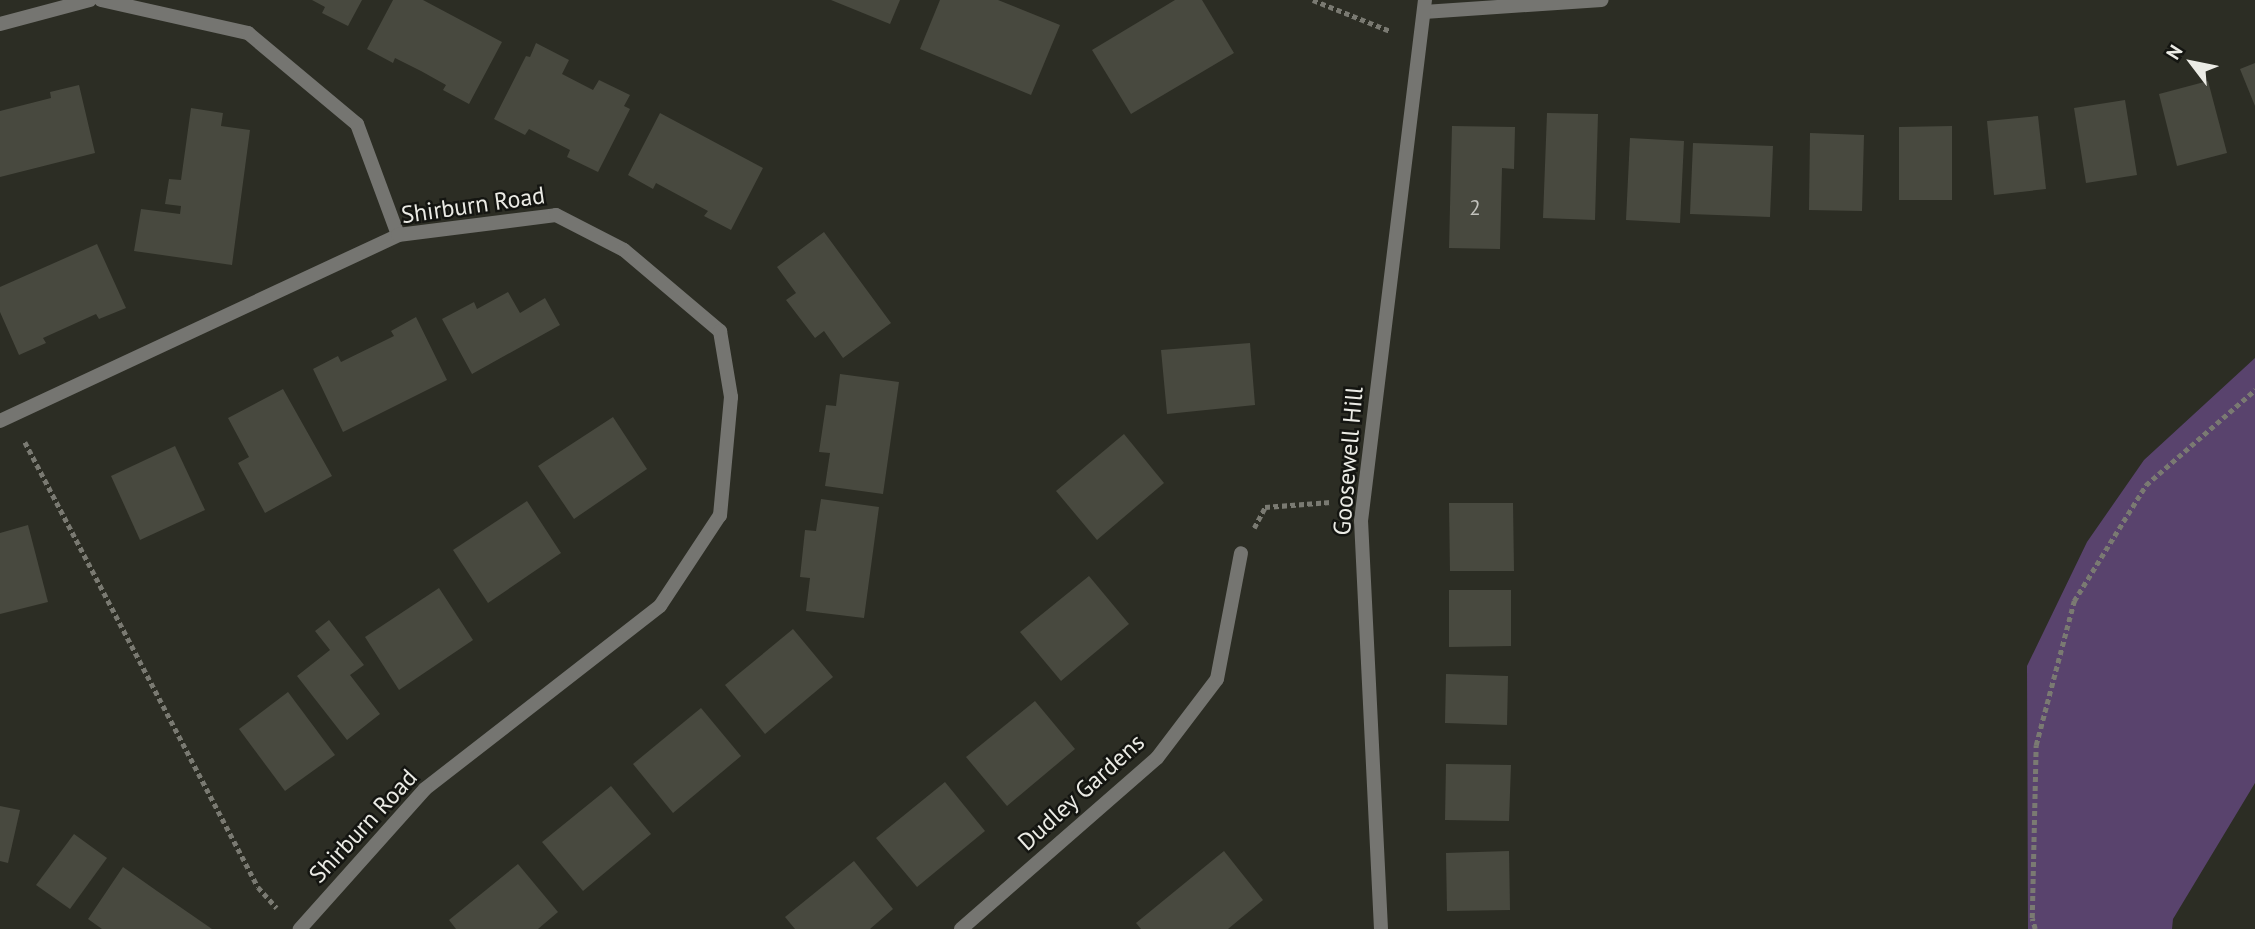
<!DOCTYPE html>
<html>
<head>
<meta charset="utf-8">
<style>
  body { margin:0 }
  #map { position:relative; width:2255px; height:929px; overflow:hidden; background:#2c2d24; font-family:"PT Sans",sans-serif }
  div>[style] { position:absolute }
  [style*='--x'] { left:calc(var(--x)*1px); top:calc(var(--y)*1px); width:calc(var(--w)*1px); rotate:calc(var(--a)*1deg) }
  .green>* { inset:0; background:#59436d }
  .building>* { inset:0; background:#48493f }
  .path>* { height:4.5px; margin-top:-2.25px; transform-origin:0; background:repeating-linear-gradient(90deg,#7a7a72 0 5px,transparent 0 8.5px) }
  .street>* { height:14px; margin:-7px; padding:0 7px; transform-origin:7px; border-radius:7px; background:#757571 }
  span { translate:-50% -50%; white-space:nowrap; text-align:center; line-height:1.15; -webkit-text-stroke:5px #141511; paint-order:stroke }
  .number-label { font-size:21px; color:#c2c2bc }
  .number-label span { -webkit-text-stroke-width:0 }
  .street-label { font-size:24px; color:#ebebe5 }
  .north { position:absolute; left:2157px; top:28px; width:70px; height:70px; -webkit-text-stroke:5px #141511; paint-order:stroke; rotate:302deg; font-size:19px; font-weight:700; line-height:28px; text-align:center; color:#ebebe5 }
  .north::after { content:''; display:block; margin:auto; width:24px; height:32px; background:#ebebe5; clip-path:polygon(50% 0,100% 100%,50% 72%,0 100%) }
</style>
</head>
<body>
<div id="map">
  <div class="green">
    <div style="clip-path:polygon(2255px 358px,2255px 783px,2173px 919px,2172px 929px,2028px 929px,2027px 666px,2087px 542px,2144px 460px)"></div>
  </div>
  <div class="building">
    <div style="clip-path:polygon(312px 0,362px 0,348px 26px,322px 13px,325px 7px)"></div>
    <div style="clip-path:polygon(393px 0,423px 0,502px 42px,469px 104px,443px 90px,446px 85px,421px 71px,395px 58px,393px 63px,367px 49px)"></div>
    <div style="clip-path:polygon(831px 0,900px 0,890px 24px)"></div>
    <div style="clip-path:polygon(940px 0,998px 0,1060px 25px,1031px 95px,920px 49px)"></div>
    <div style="clip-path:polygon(1175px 0,1202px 0,1234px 53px,1131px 114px,1092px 50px)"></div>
    <div style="clip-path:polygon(536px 43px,569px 60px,562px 74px,593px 90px,599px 80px,630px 95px,624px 106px,630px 109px,598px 172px,567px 157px,570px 150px,529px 129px,525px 135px,494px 119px,526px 56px,530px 57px)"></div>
    <div style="clip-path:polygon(2255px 63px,2255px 106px,2240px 69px)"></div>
    <div style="clip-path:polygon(2208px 81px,2227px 153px,2177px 166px,2159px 94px)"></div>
    <div style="clip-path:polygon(79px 85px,95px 153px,0 177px,0 111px,51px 98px,50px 92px)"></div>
    <div style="clip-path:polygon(2125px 100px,2137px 175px,2086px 183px,2074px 108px)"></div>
    <div style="clip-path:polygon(191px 108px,223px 113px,221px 126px,250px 130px,232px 265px,134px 251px,141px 209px,180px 214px,181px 206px,165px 204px,169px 179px,181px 180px)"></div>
    <div style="clip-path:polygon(660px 113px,763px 168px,731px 230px,704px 216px,708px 211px,656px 183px,653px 189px,628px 175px)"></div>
    <div style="clip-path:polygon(1547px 113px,1598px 114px,1595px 220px,1543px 218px)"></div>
    <div style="clip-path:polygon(2038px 116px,2046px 189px,1994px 195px,1987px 121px)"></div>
    <div style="clip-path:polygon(1452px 126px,1515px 127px,1514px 169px,1502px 168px,1500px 249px,1449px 248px)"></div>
    <div style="clip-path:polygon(1952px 126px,1952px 200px,1899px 200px,1899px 127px)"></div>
    <div style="clip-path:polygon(1810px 133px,1864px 135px,1862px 211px,1809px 210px)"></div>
    <div style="clip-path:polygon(1630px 138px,1684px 141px,1680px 223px,1626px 220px)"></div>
    <div style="clip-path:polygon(1693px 143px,1773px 146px,1770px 217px,1690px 214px)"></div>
    <div style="clip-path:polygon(824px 232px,891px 323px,843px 358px,824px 331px,815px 338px,786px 300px,796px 293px,777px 267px)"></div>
    <div style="clip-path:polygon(97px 244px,126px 308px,99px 319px,96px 314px,43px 338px,46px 343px,19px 355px,0 312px,0 287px)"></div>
    <div style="clip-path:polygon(508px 292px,520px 313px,545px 298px,560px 325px,472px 374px,442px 319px,474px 302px,477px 309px)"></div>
    <div style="clip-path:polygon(416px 317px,447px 380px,343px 432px,313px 369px,338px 356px,341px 362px,394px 336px,391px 331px)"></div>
    <div style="clip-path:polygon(1250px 343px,1255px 405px,1167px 414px,1161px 350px)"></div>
    <div style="clip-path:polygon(840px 374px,899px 382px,883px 494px,825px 486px,830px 453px,819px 452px,826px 405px,836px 406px)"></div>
    <div style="clip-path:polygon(283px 389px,332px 476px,265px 513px,238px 463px,249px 457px,228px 418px)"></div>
    <div style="clip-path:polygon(613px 417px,647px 469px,574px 519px,538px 466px)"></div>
    <div style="clip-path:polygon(1124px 434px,1164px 483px,1097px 540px,1056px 491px)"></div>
    <div style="clip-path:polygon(175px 446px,205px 510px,140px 540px,111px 476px)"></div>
    <div style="clip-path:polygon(821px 499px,879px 507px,864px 618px,806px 611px,810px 578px,800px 577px,805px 530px,816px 531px)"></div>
    <div style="clip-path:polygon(527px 501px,561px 553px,488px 603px,453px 550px)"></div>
    <div style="clip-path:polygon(1449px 503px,1513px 503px,1514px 571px,1450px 571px)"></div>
    <div style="clip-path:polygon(28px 525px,48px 602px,0 614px,0 533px)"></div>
    <div style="clip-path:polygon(1089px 576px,1129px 624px,1061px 681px,1020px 632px)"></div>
    <div style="clip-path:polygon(439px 588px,473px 640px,399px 690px,365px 637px)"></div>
    <div style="clip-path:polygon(1449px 590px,1511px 590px,1511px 646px,1449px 647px)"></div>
    <div style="clip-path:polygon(329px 620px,364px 665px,350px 675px,380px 714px,347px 740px,297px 676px,330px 650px,315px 631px)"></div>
    <div style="clip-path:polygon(793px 629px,833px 677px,765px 734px,725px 685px)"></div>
    <div style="clip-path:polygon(1446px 674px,1508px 676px,1507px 725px,1445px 723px)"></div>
    <div style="clip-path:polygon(288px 692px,335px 755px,285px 791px,239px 729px)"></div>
    <div style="clip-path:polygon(1035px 701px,1075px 749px,1007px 806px,966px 757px)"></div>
    <div style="clip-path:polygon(701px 708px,741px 756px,673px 813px,633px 764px)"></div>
    <div style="clip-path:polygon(1446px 764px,1511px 765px,1509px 821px,1445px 820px)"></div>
    <div style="clip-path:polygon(945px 782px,985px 831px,917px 887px,876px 838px)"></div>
    <div style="clip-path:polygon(611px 786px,651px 834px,583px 891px,542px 842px)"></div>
    <div style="clip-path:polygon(0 806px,20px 810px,8px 863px,0 861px)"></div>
    <div style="clip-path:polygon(74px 834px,107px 858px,70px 909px,36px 885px)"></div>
    <div style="clip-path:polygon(1224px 851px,1263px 900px,1228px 929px,1141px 929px,1136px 923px)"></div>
    <div style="clip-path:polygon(1509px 851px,1510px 910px,1447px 911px,1446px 853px)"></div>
    <div style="clip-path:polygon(854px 861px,893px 909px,870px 929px,795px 929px,785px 917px)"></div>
    <div style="clip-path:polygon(518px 864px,558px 912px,538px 929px,456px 929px,449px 920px)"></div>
    <div style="clip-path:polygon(123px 867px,157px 891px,212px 929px,102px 929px,88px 919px)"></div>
  </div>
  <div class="path">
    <div style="--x:1313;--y:0;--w:83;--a:21.9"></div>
    <div style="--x:25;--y:442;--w:502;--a:62.36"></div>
    <div style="--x:258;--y:887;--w:28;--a:48"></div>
    <div style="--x:1254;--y:528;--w:24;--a:-62"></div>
    <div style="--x:1265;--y:507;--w:66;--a:-4.3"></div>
    <div style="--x:2035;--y:929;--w:11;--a:-105"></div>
    <div style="--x:2032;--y:918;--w:173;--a:-88.7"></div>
    <div style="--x:2036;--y:745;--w:149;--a:-75.2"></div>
    <div style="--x:2074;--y:601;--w:137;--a:-58.2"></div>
    <div style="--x:2146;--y:485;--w:145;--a:-41.1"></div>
  </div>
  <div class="street">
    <div style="--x:101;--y:0;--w:151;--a:12.7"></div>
    <div style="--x:248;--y:33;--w:142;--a:39.9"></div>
    <div style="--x:357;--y:124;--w:118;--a:69.7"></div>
    <div style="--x:1424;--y:12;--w:178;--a:-3.9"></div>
    <div style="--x:0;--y:24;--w:93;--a:-14.9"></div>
    <div style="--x:0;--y:421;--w:439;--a:-25"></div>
    <div style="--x:398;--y:235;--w:159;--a:-7.2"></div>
    <div style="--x:556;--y:215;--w:76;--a:27.2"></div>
    <div style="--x:624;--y:250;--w:126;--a:40.2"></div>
    <div style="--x:720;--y:331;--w:67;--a:80.5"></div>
    <div style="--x:731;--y:397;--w:119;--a:95.3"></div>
    <div style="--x:720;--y:515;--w:109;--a:123.4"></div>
    <div style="--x:660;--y:606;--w:298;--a:142.1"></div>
    <div style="--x:425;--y:789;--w:188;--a:131.8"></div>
    <div style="--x:961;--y:929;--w:260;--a:-41.1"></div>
    <div style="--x:1157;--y:758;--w:99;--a:-52.8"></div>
    <div style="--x:1217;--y:679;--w:128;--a:-79.2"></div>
    <div style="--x:1381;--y:929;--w:408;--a:-92.8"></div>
    <div style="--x:1361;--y:521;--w:525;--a:-83"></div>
  </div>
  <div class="number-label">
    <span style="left:1475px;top:208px">2</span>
  </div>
  <div class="street-label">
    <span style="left:473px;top:205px;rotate:-8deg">Shirburn Road</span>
    <span style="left:1348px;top:461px;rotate:-85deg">Goosewell Hill</span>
    <span style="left:1081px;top:792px;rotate:-42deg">Dudley Gardens</span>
    <span style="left:363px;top:826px;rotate:-47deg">Shirburn Road</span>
  </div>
  <div class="north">N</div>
</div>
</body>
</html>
